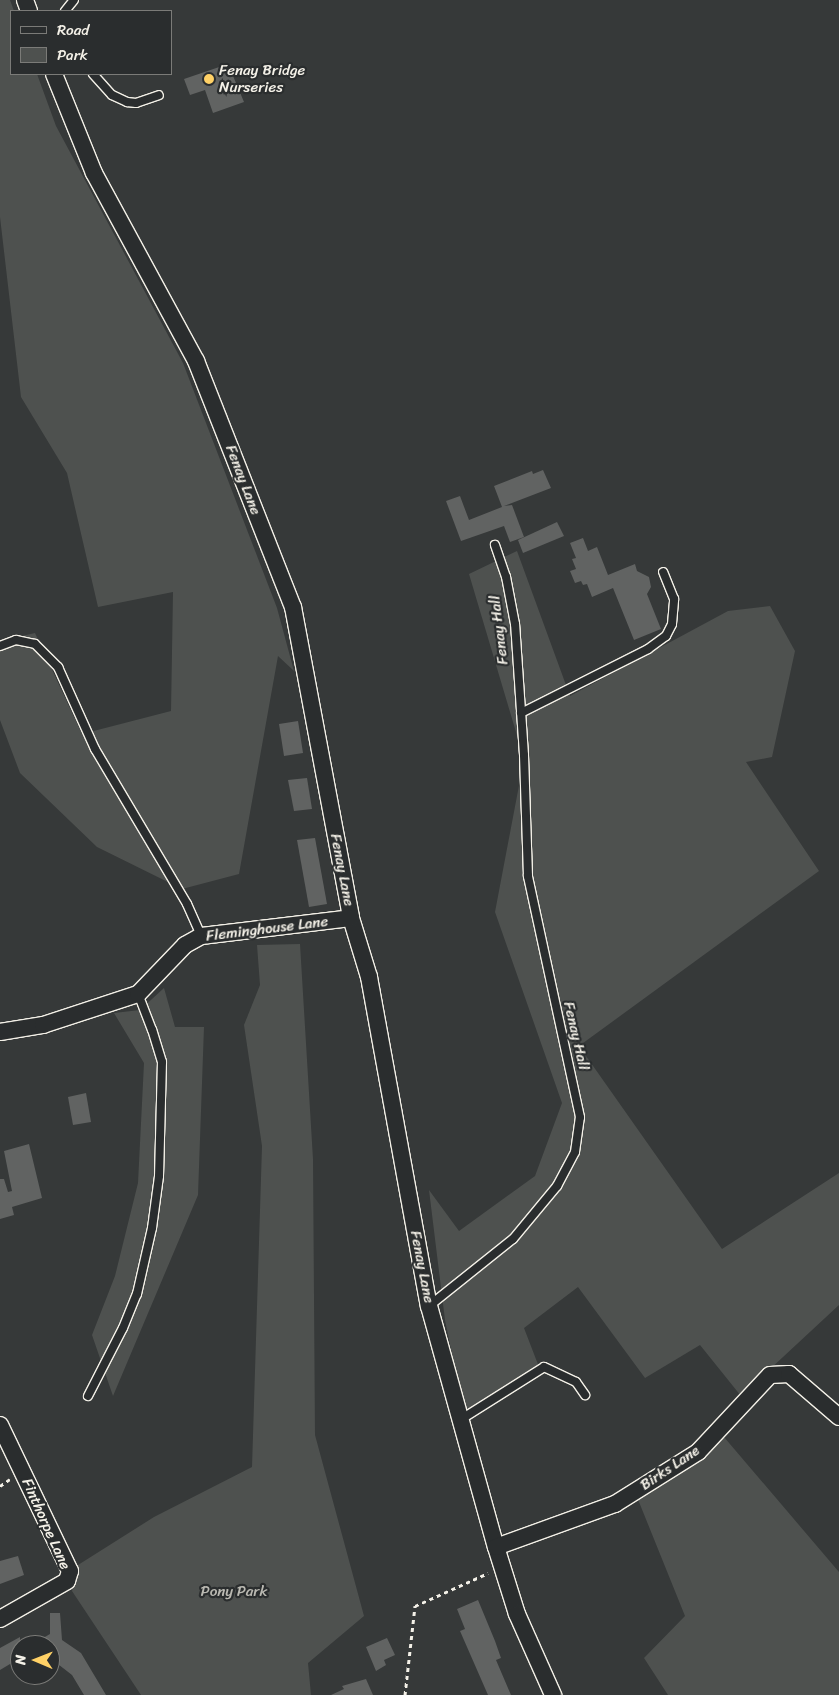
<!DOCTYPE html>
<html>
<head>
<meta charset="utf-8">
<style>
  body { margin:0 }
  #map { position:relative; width:839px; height:1695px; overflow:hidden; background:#363939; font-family:Sriracha,sans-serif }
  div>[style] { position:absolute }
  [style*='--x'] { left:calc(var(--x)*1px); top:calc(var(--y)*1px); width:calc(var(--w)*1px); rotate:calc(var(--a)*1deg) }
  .green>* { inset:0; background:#4e514f }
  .building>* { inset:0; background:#616362 }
  .path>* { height:3px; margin-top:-1.5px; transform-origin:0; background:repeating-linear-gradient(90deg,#f4f1e8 0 4px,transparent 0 8px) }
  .roads { filter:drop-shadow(1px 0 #f4f1e8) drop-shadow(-1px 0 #f4f1e8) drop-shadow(0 1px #f4f1e8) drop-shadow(0 -1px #f4f1e8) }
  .lane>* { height:8px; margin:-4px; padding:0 4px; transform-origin:4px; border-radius:4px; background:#2a2d2e }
  .street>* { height:16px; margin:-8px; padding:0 8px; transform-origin:8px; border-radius:8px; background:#2a2d2e }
  .dots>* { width:14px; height:14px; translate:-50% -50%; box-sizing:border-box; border:2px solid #2a2d2e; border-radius:50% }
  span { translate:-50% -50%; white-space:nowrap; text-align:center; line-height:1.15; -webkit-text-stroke:4.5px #2a2d2e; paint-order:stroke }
  .poi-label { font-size:15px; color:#f4f1e8 }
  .left { translate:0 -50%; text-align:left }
  .street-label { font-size:15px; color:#f4f1e8 }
  .park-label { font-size:15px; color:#bab9b2 }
  .legend { position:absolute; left:10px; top:10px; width:162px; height:65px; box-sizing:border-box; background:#2a2d2e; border:1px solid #7b7b78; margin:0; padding:6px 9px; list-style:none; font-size:15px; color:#f4f1e8 }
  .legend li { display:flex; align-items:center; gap:10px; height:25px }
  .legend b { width:25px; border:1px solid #7b7b78 }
  .north { position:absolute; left:10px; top:1635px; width:50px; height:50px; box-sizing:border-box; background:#2a2d2e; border:1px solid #7b7b78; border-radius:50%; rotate:271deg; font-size:14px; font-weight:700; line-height:20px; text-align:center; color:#f4f1e8 }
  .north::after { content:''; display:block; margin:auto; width:18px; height:22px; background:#ffd166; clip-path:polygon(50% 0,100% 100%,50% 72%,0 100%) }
</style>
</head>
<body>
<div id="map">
  <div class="green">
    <div style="clip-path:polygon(0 0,10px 0,14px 11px,11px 11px,11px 74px,37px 74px,56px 126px,183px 363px,277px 608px,294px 671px,278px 656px,239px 874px,182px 889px,97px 847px,20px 773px,0 720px,0 641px,35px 633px,82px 734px,171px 711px,173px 592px,98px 607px,67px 473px,21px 397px,0 217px)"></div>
    <div style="clip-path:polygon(517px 551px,570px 696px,728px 611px,770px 606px,795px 651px,772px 757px,746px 762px,819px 871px,579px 1046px,722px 1249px,839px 1173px,839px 1305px,741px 1396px,700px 1345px,645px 1378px,578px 1287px,524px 1328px,539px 1367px,465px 1418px,445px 1320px,429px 1190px,459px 1231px,535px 1176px,562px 1103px,495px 912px,524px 759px,469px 574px)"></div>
    <div style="clip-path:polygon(300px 944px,313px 1159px,315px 1435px,364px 1616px,308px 1663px,311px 1695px,141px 1695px,72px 1591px,74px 1582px,78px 1565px,154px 1517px,252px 1467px,262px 1146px,244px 1025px,260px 985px,257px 945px)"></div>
    <div style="clip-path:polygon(164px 988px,175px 1027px,204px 1027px,198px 1195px,113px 1396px,92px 1335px,115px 1276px,138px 1183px,144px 1063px,114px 1013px,140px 1010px)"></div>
    <div style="clip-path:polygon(724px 1437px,839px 1572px,839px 1695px,668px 1695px,644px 1658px,685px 1616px,637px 1497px,706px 1455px)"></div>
  </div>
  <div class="building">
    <div style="clip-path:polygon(228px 64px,244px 102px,213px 113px,205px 90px,190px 95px,184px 79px)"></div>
    <div style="clip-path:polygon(543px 470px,551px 488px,504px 506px,512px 505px,524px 537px,510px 542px,504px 526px,461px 541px,446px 501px,460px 496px,469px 520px,502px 507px,494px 486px,532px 471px,533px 474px)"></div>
    <div style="clip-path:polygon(557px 522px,564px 536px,523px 553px,518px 540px)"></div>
    <div style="clip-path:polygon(583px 538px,588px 551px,597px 547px,608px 575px,635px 564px,637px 571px,649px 577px,651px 587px,647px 594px,661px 629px,634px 640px,613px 588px,592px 597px,587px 584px,583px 585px,581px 581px,575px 583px,570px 571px,576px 569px,572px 559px,576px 558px,570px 543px)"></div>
    <div style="clip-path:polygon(298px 721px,303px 753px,284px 756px,279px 724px)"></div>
    <div style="clip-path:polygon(307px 778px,312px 809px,294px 811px,288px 780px)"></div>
    <div style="clip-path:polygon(315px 838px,327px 904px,309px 907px,297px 840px)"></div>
    <div style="clip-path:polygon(86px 1093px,91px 1122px,73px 1125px,68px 1097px)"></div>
    <div style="clip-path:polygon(29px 1144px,42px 1198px,12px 1207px,14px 1215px,0 1219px,0 1179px,4px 1179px,8px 1192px,12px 1191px,4px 1151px)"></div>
    <div style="clip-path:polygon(18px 1556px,24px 1575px,0 1584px,0 1561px)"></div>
    <div style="clip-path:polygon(478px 1600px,495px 1641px,501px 1658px,496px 1660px,511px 1695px,488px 1695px,460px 1631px,465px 1629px,457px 1609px)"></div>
    <div style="clip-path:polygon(50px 1613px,60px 1613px,62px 1640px,81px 1653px,106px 1695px,84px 1695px,72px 1675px,54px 1661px,56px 1658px,50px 1653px,50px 1645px,31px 1645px,50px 1634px)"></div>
    <div style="clip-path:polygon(20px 1637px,20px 1658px,0 1670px,0 1648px)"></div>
    <div style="clip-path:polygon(387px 1638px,395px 1655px,384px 1660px,386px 1665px,376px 1671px,366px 1647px)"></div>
    <div style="clip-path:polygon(366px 1679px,373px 1695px,331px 1695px,344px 1689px,342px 1686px)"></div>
  </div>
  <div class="path">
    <div style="--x:0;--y:1486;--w:12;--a:-35"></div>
    <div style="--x:405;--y:1695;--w:90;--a:-83.6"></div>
    <div style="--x:415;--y:1606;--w:80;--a:-24.3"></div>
  </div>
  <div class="roads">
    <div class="lane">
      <div style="--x:65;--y:11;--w:14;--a:-51"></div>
      <div style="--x:93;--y:74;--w:28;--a:48"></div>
      <div style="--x:112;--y:95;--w:17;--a:25"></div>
      <div style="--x:127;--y:102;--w:9;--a:6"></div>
      <div style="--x:136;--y:103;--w:24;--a:-19"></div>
      <div style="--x:0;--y:646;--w:17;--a:-21"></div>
      <div style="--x:16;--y:640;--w:19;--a:12"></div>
      <div style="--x:35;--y:644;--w:33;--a:45"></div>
      <div style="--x:58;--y:667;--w:90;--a:65.7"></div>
      <div style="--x:95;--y:749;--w:180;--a:59.3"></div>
      <div style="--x:187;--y:904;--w:35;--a:66"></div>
      <div style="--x:521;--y:713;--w:142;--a:-26.7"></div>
      <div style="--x:648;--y:649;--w:22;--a:-36"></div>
      <div style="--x:666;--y:636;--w:13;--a:-63"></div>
      <div style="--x:672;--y:624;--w:25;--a:-85"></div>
      <div style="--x:674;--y:599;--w:29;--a:-112"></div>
      <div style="--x:429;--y:1306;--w:107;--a:-38.6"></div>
      <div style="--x:513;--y:1239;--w:69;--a:-50.3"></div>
      <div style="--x:557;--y:1186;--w:38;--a:-62"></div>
      <div style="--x:575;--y:1152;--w:35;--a:-82"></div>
      <div style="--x:580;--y:1117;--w:247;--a:-102.2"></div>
      <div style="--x:528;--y:876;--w:121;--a:-91.9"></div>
      <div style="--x:524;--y:755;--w:131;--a:-93.9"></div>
      <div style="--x:515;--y:624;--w:48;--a:-100.8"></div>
      <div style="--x:506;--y:577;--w:34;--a:-109"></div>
      <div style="--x:88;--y:1396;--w:76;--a:-62.8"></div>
      <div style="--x:123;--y:1328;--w:37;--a:-68"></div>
      <div style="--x:137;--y:1294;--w:68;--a:-77.2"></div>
      <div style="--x:152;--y:1228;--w:52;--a:-82.3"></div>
      <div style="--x:159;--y:1176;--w:114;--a:-88.5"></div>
      <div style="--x:162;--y:1062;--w:34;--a:-107"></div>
      <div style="--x:152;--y:1030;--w:39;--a:-111"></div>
      <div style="--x:460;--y:1420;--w:99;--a:-32.2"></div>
      <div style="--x:544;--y:1367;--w:35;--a:25"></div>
      <div style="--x:576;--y:1382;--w:16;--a:55"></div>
    </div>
    <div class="street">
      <div style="--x:25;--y:0;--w:12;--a:70"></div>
      <div style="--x:54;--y:74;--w:107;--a:68"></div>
      <div style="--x:94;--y:173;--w:214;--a:61.5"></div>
      <div style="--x:196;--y:361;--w:264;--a:68.5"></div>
      <div style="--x:293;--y:607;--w:316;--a:79.4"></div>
      <div style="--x:351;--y:918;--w:62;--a:73"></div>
      <div style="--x:369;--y:977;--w:334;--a:79.7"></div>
      <div style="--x:429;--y:1306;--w:250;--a:74.5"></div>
      <div style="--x:496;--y:1547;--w:70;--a:72.6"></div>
      <div style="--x:517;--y:1614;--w:89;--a:66"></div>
      <div style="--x:0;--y:1032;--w:44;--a:-9.2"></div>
      <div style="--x:43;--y:1025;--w:100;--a:-18.1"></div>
      <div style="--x:138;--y:994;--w:68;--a:-46.2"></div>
      <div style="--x:185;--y:945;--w:18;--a:-29"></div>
      <div style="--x:201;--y:936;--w:151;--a:-6.8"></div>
      <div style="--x:0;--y:1425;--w:162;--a:64.4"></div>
      <div style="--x:70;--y:1571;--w:10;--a:107"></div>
      <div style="--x:67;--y:1581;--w:77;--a:150.4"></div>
      <div style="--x:496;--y:1547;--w:127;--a:-19.9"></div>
      <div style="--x:615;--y:1504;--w:98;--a:-32.1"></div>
      <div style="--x:698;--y:1452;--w:105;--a:-46.9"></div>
      <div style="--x:770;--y:1375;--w:19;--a:-3"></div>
      <div style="--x:789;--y:1374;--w:66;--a:40.7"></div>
    </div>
  </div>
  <div class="dots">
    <div style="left:209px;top:79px;background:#ffd166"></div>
  </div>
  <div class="poi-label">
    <span class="left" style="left:219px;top:79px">Fenay Bridge<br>Nurseries</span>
  </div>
  <div class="street-label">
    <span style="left:243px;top:480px;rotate:69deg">Fenay Lane</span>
    <span style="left:499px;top:630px;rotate:-97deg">Fenay Hall</span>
    <span style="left:342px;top:870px;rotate:79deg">Fenay Lane</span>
    <span style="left:267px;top:929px;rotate:-7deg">Fleminghouse Lane</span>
    <span style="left:576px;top:1036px;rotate:77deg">Fenay Hall</span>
    <span style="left:422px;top:1267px;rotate:79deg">Fenay Lane</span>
    <span style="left:670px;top:1468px;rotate:-34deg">Birks Lane</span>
    <span style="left:46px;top:1524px;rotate:66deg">Finthorpe Lane</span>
  </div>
  <div class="park-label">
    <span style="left:234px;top:1592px">Pony Park</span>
  </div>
  <ul class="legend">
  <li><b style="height:6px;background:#2a2d2e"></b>Road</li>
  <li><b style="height:14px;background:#4e514f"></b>Park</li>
  </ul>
  <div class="north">N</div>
</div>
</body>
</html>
